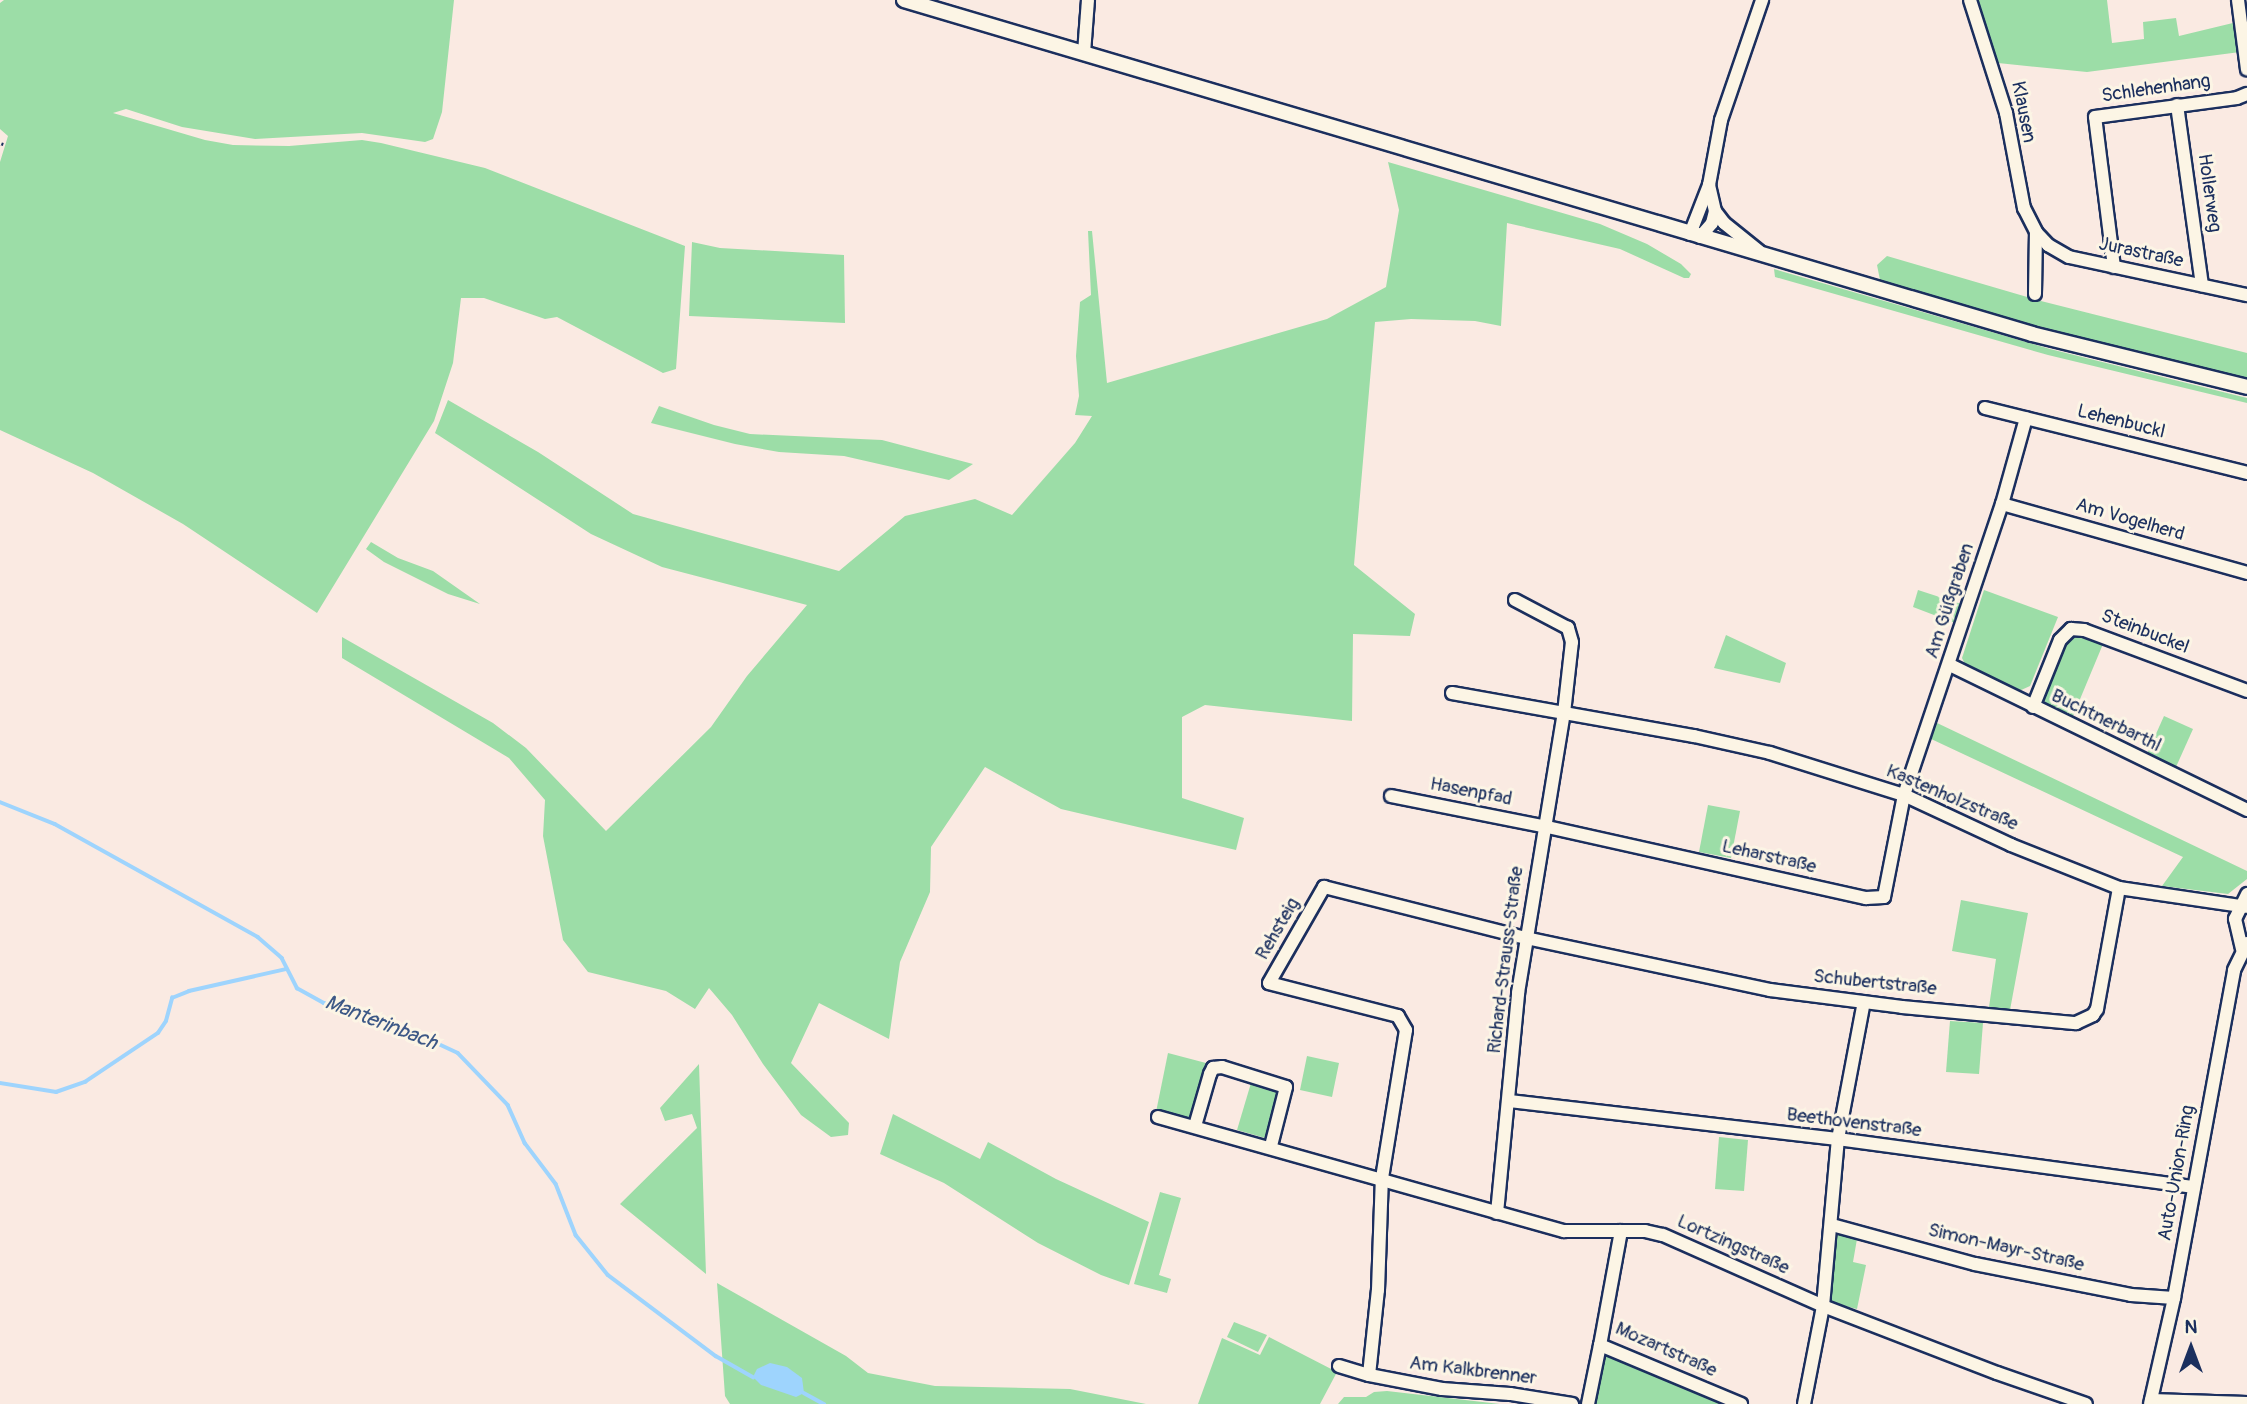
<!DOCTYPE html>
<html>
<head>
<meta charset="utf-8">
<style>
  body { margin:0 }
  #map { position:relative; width:2247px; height:1404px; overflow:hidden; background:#faeae2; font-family:Pangolin,sans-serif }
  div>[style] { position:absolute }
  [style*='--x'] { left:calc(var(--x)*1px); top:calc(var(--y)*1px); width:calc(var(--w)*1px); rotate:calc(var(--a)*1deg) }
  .green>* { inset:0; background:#9cdda7 }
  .water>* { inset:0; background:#9ed4fd }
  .stream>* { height:3.5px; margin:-1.75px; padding:0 1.75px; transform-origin:1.75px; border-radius:1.75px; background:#9ed4fd }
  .roads { filter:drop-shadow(2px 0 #1b2f5e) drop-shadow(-2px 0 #1b2f5e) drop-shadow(0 2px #1b2f5e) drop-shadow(0 -2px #1b2f5e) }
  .minor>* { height:12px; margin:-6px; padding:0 6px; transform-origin:6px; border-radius:6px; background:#fcf5e5 }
  .major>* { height:14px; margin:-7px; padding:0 7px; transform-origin:7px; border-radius:7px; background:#fcf5e5 }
  .rail>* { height:6px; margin-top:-3px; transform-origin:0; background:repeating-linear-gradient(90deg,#fcf5e5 0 10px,#1b2f5e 0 20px); box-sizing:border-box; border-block:2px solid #1b2f5e }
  span { translate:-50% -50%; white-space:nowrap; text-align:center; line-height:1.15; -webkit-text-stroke:6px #fcf5e5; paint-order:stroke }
  .street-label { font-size:19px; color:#1b2f5e }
  .water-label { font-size:21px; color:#3c5886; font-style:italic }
  .north { position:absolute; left:2156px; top:1313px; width:70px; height:70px; -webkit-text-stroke:5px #fcf5e5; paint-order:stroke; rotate:0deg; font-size:19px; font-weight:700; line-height:28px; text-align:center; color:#1b2f5e }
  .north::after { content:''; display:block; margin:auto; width:24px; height:32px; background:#1b2f5e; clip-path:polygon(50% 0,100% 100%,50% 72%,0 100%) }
</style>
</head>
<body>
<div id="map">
  <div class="green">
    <div style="clip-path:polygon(4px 0,454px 0,442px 112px,433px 139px,425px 142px,362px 133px,255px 139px,182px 127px,126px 109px,113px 113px,205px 140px,233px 145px,289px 146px,362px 140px,381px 143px,485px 168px,685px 246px,676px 369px,663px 373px,557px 317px,545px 319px,484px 298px,461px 298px,453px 363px,434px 421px,317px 613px,183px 524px,93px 473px,0 430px,0 162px,8px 136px,0 129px,0 3px)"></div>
    <div style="clip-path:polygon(1976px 0,2107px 0,2112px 43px,2144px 39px,2143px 22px,2176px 18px,2179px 36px,2237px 22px,2240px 52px,2087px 72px,1998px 63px)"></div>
    <div style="clip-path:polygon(1388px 162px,1600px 224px,1647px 244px,1681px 264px,1691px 274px,1689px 278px,1684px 278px,1620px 249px,1507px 223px,1501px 326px,1475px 321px,1411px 319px,1375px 322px,1354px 565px,1415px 614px,1410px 636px,1353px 634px,1352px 721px,1205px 705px,1182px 717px,1182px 798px,1244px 818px,1236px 850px,1061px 809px,985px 767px,931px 847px,930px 892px,900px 962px,889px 1039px,819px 1003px,791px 1063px,849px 1123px,848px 1135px,831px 1137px,801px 1115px,763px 1064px,732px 1015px,709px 988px,695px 1009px,666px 991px,588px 972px,563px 940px,543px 836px,545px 800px,509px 758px,342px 658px,342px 637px,493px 723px,526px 748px,606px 831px,711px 727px,747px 676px,807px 605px,662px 567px,591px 534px,435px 433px,448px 400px,538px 452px,633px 514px,839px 571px,905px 516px,975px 499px,1012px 515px,1075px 443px,1092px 416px,1075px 415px,1079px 396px,1076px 356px,1080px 302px,1091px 295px,1088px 231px,1092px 231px,1107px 383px,1327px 319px,1386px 287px,1399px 210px)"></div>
    <div style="clip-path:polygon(692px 242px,720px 248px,844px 255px,845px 323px,689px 316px)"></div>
    <div style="clip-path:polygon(1887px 256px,2037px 300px,2247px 353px,2247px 378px,2033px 325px,1880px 280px,1877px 265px)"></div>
    <div style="clip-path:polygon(1774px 269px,2050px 349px,2247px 398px,2247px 403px,2048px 355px,1775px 277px)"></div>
    <div style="clip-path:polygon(659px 406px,714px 425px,750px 434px,882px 440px,973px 464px,949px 480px,844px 456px,779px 452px,735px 444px,651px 423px)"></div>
    <div style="clip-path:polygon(371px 542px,398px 558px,433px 571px,480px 604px,448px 594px,384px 562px,366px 549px)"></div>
    <div style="clip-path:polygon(1918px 590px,1961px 604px,1955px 623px,1913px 607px)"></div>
    <div style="clip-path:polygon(1984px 590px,2058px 617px,2030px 686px,2019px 691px,1966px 666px,1962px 658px)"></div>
    <div style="clip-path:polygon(1726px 635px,1786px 663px,1780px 683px,1714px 668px)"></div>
    <div style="clip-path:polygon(2080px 635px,2103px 644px,2073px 716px,2045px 703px,2044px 696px,2068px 638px)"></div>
    <div style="clip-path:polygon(2164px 716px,2193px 729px,2176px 767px,2147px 754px)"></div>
    <div style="clip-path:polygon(1935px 722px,2247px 871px,2247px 879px,2228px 894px,2162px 886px,2183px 857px,1929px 738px)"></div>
    <div style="clip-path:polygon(1708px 805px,1740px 811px,1731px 858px,1699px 852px)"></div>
    <div style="clip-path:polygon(1961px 900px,2028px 913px,2010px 1010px,1989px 1007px,1996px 959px,1952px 951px)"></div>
    <div style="clip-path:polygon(1950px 1021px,1983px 1023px,1979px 1074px,1946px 1072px)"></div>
    <div style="clip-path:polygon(1168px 1053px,1206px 1063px,1191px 1122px,1156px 1112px)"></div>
    <div style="clip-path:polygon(1307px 1056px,1339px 1063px,1332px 1097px,1300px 1090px)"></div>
    <div style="clip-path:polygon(699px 1064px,706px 1274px,620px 1204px,697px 1128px,692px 1114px,665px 1121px,660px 1108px)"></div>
    <div style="clip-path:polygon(1251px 1083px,1278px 1091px,1265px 1138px,1237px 1130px)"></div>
    <div style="clip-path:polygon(893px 1114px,980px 1159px,988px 1142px,1056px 1179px,1149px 1222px,1129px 1285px,1101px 1275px,1038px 1243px,944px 1183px,880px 1154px)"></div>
    <div style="clip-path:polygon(1719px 1137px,1748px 1140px,1744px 1191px,1715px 1189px)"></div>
    <div style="clip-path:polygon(1160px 1192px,1181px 1198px,1159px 1275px,1171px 1279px,1167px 1293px,1134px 1284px)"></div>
    <div style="clip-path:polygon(1836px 1234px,1857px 1239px,1853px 1262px,1866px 1265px,1857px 1309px,1829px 1302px)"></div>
    <div style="clip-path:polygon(717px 1283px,846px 1356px,868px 1373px,935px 1386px,1070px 1389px,1146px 1404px,730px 1404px,725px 1396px)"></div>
    <div style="clip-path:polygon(1234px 1322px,1267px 1335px,1258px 1352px,1227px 1337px)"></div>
    <div style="clip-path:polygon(1269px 1337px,1337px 1372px,1320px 1404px,1198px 1404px,1222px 1338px,1260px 1355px)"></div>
    <div style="clip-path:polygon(1603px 1353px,1725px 1404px,1593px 1404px)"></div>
    <div style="clip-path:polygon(1387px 1391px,1500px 1404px,1338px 1404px,1344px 1397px,1366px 1397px,1374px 1392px)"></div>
  </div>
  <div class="water">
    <div style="clip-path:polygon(770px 1363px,787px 1367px,802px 1378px,804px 1393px,796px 1397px,761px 1385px,753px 1377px,757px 1369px)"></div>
  </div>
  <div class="stream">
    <div style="--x:0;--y:802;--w:59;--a:21.8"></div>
    <div style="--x:55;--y:824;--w:232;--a:29.1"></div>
    <div style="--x:258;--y:937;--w:32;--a:41"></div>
    <div style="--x:282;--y:958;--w:34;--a:63"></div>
    <div style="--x:297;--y:988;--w:31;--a:29"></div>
    <div style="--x:324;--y:1003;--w:65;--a:15.1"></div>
    <div style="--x:387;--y:1020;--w:78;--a:24.9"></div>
    <div style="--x:458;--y:1053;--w:72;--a:46.1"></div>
    <div style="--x:508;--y:1105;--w:42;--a:65.9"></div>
    <div style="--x:525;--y:1143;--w:51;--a:52.9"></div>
    <div style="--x:556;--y:1184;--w:55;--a:68.6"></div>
    <div style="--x:576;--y:1235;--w:51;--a:51.3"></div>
    <div style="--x:608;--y:1275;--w:135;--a:36.9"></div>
    <div style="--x:716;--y:1356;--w:43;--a:29.6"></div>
    <div style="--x:0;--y:1083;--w:57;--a:9.1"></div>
    <div style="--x:56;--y:1092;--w:31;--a:-19"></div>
    <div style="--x:85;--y:1082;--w:88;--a:-33.9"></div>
    <div style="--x:158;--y:1033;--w:14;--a:-56"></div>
    <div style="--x:166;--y:1021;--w:24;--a:-75"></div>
    <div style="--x:172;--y:998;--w:18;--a:-22"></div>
    <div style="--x:189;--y:991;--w:100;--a:-12.7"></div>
    <div style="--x:804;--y:1393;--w:23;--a:29"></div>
  </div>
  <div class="roads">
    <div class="minor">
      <div style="--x:1970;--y:0;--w:119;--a:72.3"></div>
      <div style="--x:2006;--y:113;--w:97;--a:79.3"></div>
      <div style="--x:2024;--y:208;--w:27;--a:63"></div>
      <div style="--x:2036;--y:232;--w:18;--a:47"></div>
      <div style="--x:2048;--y:245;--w:24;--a:30"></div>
      <div style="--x:2069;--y:257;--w:182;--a:12.1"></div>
      <div style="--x:2238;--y:0;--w:70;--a:82.6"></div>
      <div style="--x:1084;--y:53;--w:53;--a:-85.7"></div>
      <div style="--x:2177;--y:105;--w:182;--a:82.1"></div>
      <div style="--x:1709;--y:185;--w:27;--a:77"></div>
      <div style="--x:1715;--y:211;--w:15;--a:53"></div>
      <div style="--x:1724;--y:223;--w:45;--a:38.7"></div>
      <div style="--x:1690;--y:234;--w:53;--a:-68.8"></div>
      <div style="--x:1709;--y:185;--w:66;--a:-79.5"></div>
      <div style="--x:1721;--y:120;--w:127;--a:-71.1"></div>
      <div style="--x:1700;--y:237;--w:18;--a:-49"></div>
      <div style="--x:1712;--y:223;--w:12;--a:-76"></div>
      <div style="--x:2114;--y:267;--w:151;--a:-97.2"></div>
      <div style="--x:2095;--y:117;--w:143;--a:-7.6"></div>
      <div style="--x:2237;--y:98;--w:11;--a:-22"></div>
      <div style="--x:2035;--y:294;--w:62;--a:-89.1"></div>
      <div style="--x:1985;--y:408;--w:270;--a:13.9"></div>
      <div style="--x:2002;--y:504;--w:255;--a:15.7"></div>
      <div style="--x:1950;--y:665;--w:331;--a:26"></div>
      <div style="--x:1452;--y:693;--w:246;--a:10.1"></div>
      <div style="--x:1694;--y:736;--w:78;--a:12.6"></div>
      <div style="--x:1770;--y:753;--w:140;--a:17.4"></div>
      <div style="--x:1904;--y:795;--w:118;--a:25"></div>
      <div style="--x:2011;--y:845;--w:116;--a:21.7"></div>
      <div style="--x:2119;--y:888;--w:129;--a:8.4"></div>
      <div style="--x:2033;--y:707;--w:72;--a:-68.1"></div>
      <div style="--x:2060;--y:640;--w:16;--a:-45"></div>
      <div style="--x:2071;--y:629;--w:13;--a:4"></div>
      <div style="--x:2084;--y:630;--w:174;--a:20.5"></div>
      <div style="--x:1391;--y:796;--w:155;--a:11.2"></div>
      <div style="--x:1543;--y:826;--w:331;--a:12.6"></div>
      <div style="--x:1866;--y:898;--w:18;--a:-3"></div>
      <div style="--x:1884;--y:897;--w:104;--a:-78.9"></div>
      <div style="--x:1904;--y:795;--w:307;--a:-71.4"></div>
      <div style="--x:2002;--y:504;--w:89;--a:-74.4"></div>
      <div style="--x:2242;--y:949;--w:31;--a:-103"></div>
      <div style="--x:2235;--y:919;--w:28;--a:-64"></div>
      <div style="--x:1509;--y:1101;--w:331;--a:6.6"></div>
      <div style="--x:1838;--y:1139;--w:359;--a:7.7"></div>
      <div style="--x:1158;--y:1117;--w:422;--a:15.7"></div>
      <div style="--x:1564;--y:1231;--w:81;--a:0"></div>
      <div style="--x:1645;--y:1231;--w:18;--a:13"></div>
      <div style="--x:1663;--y:1235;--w:175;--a:23.9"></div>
      <div style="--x:1823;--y:1306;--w:186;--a:21.1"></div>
      <div style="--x:1997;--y:1373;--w:94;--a:19.2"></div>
      <div style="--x:1195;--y:1126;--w:54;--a:-73.9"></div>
      <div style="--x:1210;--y:1074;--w:7;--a:-63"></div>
      <div style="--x:1213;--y:1068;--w:9;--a:-6"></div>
      <div style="--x:1222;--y:1067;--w:67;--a:17.4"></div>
      <div style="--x:1286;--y:1087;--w:61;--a:104.3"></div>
      <div style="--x:1497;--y:1213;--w:221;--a:-84.5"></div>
      <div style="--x:1518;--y:993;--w:284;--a:-80.7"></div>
      <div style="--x:1564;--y:713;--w:71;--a:-83.6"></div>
      <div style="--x:1572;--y:642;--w:15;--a:-106"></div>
      <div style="--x:1568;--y:628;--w:60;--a:-152.2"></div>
      <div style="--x:1832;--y:1225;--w:148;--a:15.3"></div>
      <div style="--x:1975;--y:1264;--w:159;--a:11.2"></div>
      <div style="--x:2131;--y:1295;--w:43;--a:4"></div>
      <div style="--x:1621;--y:1231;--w:116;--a:100.4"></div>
      <div style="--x:1600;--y:1345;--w:153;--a:22.7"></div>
      <div style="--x:1339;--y:1366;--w:31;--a:17"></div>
      <div style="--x:2151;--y:1400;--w:96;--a:1.8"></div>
      <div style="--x:1572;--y:1404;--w:63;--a:-170.8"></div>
      <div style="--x:1510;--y:1394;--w:68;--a:-175.8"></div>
      <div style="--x:1442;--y:1389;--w:74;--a:-169.1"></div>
      <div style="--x:1369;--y:1375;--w:85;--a:-84"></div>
      <div style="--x:1378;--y:1290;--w:112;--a:-88"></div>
      <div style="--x:1382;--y:1178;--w:150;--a:-80.8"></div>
      <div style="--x:1406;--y:1030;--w:16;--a:-120"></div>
      <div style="--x:1398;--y:1016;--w:133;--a:-165.7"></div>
      <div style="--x:1269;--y:983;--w:111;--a:-60.2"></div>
      <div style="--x:1324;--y:887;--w:208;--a:14.2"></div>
      <div style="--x:1526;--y:938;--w:249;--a:12"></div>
      <div style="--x:1770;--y:990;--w:133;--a:7.3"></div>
      <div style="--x:1902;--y:1007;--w:175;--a:5.3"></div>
      <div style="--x:2076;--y:1023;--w:19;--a:-25"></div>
      <div style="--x:2093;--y:1015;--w:7;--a:-56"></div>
      <div style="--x:2097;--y:1009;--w:123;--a:-79.7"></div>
      <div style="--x:1588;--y:1404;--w:60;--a:-78.5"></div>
      <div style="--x:1804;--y:1404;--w:100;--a:-79"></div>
      <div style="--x:1823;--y:1306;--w:168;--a:-84.9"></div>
      <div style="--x:1838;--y:1139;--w:139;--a:-79.3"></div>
      <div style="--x:2150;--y:1404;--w:109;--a:-77.2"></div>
      <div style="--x:2174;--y:1298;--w:333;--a:-79.6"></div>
      <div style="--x:2234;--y:970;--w:30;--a:-64"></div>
    </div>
    <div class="major">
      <div style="--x:904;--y:0;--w:1176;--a:16.49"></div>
      <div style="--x:2032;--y:334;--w:221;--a:13.8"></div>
    </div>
  </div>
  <div class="rail">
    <div style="--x:0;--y:145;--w:3;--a:-72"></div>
  </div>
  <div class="street-label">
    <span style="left:2156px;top:89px;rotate:-8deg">Schlehenhang</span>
    <span style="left:2023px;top:112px;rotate:79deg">Klausen</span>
    <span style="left:2209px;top:193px;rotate:82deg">Hollerweg</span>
    <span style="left:2141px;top:253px;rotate:12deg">Jurastraße</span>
    <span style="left:2121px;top:422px;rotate:14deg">Lehenbuckl</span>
    <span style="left:2130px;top:520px;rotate:16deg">Am Vogelherd</span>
    <span style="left:1950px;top:601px;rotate:-72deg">Am Güßgraben</span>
    <span style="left:2145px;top:632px;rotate:21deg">Steinbuckel</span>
    <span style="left:2106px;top:721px;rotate:26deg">Buchtnerbarthl</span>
    <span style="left:1471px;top:792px;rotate:11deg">Hasenpfad</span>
    <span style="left:1952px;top:798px;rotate:23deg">Kastenholzstraße</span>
    <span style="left:1769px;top:857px;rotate:13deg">Leharstraße</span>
    <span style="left:1278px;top:929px;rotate:-60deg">Rehsteig</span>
    <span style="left:1506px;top:960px;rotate:-83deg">Richard-Strauss-Straße</span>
    <span style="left:1875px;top:983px;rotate:6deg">Schubertstraße</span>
    <span style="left:1854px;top:1123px;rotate:7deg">Beethovenstraße</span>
    <span style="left:2177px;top:1173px;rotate:-80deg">Auto-Union-Ring</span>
    <span style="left:1733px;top:1245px;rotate:24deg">Lortzingstraße</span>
    <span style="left:2006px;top:1248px;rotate:13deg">Simon-Mayr-Straße</span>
    <span style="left:1666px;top:1350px;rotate:24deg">Mozartstraße</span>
    <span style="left:1473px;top:1371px;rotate:7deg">Am Kalkbrenner</span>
  </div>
  <div class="water-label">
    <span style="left:381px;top:1023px;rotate:21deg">Manterinbach</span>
  </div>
  <div class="north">N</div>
</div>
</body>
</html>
